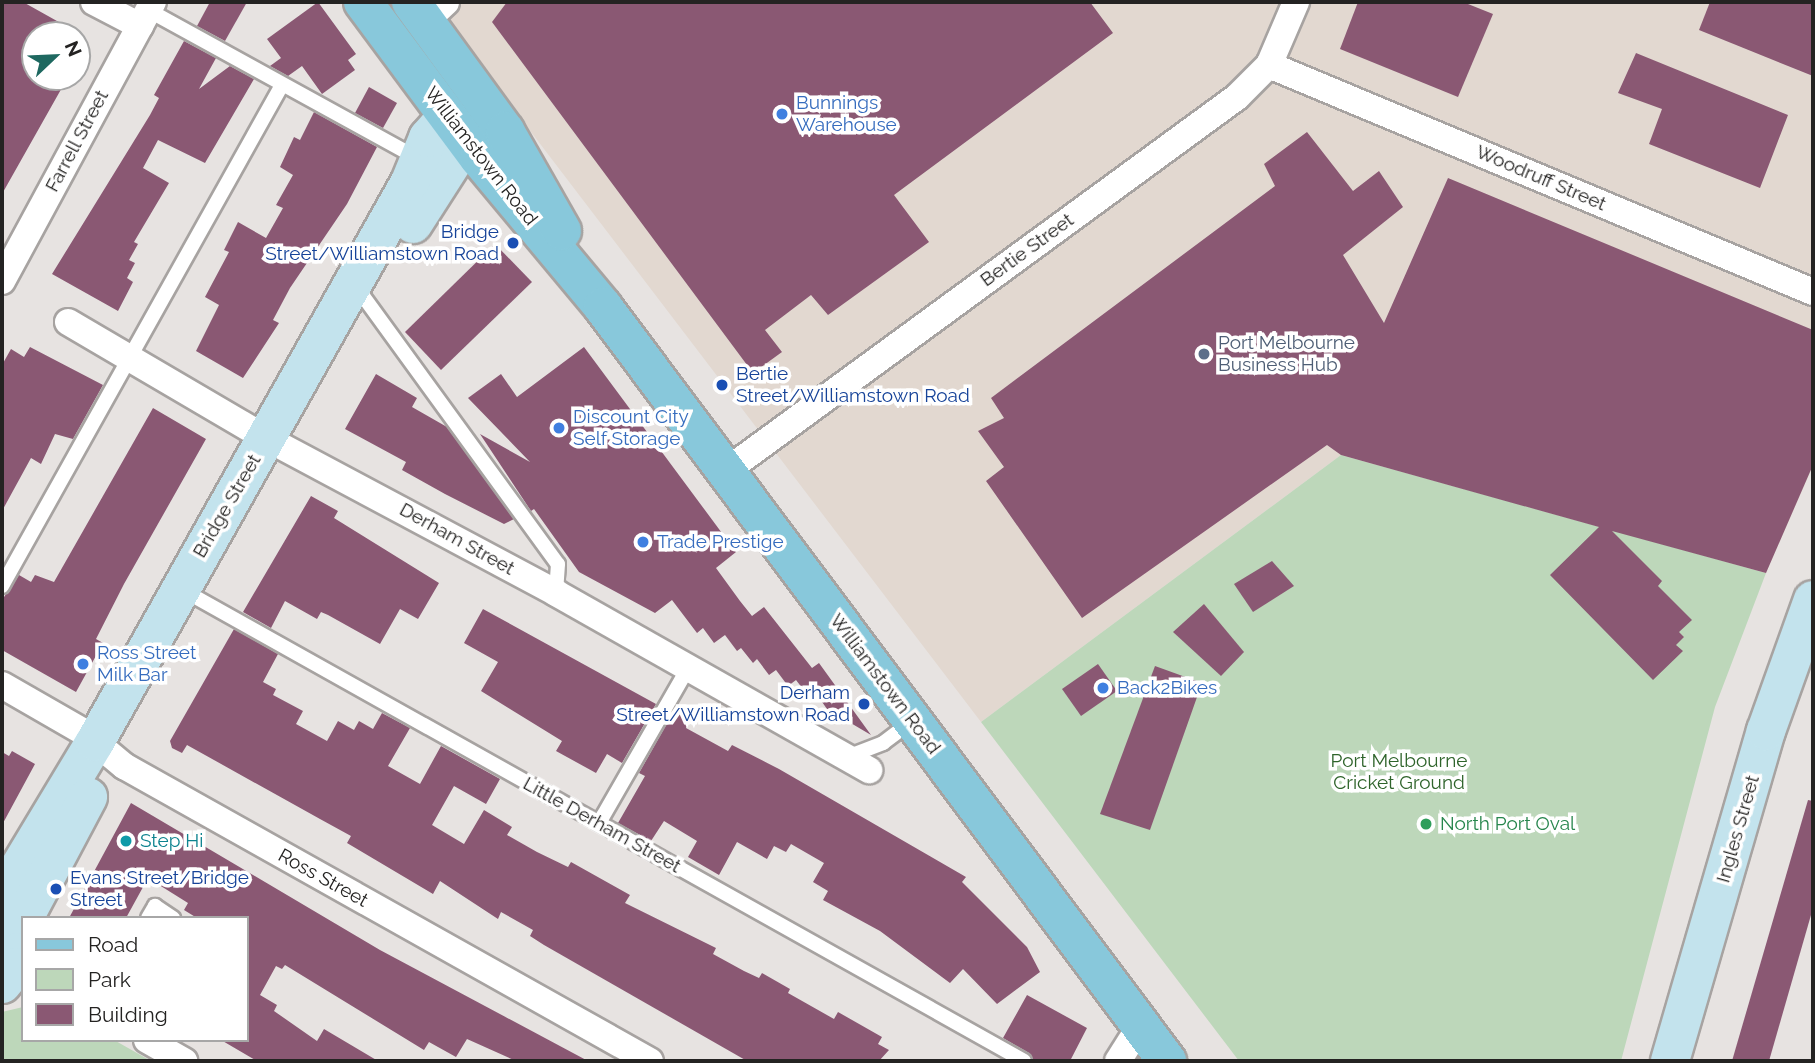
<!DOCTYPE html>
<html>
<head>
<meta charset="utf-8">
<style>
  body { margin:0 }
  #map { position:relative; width:1815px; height:1063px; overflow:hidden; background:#e7e3e1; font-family:Raleway,sans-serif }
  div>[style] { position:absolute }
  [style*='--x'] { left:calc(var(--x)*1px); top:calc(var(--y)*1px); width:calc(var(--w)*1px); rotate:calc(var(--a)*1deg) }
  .built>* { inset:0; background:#e2d8d0 }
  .green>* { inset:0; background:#bdd7ba }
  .building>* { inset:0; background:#8a5873 }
  .roads { filter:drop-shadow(2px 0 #a7a3a1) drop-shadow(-2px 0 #a7a3a1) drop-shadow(0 2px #a7a3a1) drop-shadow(0 -2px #a7a3a1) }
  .lane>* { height:14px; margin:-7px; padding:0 7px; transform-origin:7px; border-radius:7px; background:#fff }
  .street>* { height:26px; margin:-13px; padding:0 13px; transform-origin:13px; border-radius:13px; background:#fff }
  .secondary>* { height:38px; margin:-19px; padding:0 19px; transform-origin:19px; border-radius:19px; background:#c3e3ed }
  .primary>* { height:38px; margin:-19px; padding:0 19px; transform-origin:19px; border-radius:19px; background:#88c8db }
  .dots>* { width:19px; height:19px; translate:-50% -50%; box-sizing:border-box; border:4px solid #fff; border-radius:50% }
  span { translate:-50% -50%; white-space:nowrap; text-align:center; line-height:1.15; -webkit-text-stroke:7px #fff; paint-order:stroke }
  .shop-label { font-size:19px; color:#366cbe }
  .left { translate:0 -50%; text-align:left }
  .street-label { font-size:19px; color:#242322 }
  .transit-label { font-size:19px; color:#164399 }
  .right { translate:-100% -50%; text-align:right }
  .service-label { font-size:19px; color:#4e5e75 }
  .park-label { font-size:19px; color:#2f642b }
  .leisure-label { font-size:19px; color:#27864d }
  .culture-label { font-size:19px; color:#0d838f }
  .frame { position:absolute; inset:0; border:4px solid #242322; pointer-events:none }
  .legend { position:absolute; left:21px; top:916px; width:228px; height:126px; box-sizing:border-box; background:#fff; border:2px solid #a7a7a7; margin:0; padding:9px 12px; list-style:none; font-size:21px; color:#242322 }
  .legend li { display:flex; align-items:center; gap:14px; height:35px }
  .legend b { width:35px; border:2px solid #a7a7a7 }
  .north { position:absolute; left:21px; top:21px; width:70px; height:70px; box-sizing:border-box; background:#fff; border:2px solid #a7a7a7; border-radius:50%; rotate:67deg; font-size:19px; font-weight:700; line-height:28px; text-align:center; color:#242322 }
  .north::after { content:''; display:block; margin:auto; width:24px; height:32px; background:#1e6860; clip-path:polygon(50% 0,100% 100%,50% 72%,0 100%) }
</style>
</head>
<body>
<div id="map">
  <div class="built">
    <div style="clip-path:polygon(432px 2px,1813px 2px,1813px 466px,1766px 573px,1341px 455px,981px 722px)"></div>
  </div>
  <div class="green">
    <div style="clip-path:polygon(1341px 455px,1766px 573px,1715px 707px,1621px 1061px,1239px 1061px,981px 722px)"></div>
    <div style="clip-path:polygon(23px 1007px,23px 1040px,114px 1040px,151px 1061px,2px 1061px,2px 1012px)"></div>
  </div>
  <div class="building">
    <div style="clip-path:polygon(2px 2px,23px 2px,82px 35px,35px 35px,35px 77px,68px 77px,2px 194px)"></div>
    <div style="clip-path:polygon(210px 2px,247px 2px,225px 41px,197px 26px)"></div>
    <div style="clip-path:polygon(318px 2px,356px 54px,348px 60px,355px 70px,322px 94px,302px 66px,288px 76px,270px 66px,281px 58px,267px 39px)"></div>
    <div style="clip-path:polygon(507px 2px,1090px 2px,1113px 33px,894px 195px,929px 242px,828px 315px,811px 295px,765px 330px,782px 352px,753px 373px,492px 22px)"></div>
    <div style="clip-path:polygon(1358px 2px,1463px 2px,1493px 14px,1458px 97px,1340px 49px)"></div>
    <div style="clip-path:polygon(1710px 2px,1813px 2px,1813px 76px,1699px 30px)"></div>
    <div style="clip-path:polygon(184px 41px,216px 58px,199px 89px,230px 66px,254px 79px,205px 163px,158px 140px,143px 168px,169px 183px,134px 242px,138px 244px,129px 260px,135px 263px,127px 278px,133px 282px,118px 311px,52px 274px,150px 115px,159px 98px,154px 95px)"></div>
    <div style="clip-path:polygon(1636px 53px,1788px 115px,1760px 188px,1649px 144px,1662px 109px,1618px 93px)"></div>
    <div style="clip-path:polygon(369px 87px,397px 103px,383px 128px,355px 113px)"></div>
    <div style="clip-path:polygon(314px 112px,377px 147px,347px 204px,290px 288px,273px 320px,279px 323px,243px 378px,196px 351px,219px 305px,205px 297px,229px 252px,224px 250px,238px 222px,266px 238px,283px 208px,276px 205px,293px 175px,280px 167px,294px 137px,300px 140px)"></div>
    <div style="clip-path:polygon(1307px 132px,1353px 191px,1379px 171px,1403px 207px,1343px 255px,1384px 323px,1448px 178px,1813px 330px,1813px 465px,1766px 573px,1612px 531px,1662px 581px,1658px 586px,1692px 620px,1679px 632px,1684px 637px,1676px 645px,1683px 651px,1653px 680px,1550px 575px,1599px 527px,1341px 455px,1327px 445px,1082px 618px,986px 481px,1004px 467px,978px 431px,1004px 418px,991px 398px,1275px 186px,1264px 164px)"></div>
    <div style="clip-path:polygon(495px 244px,532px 282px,441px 370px,405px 332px)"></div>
    <div style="clip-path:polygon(30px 347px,103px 385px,73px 439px,55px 434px,41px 464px,31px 458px,2px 511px,2px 365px,11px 349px,24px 357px)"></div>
    <div style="clip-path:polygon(584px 347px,736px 552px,716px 568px,740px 601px,752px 616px,764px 607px,812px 668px,819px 663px,871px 735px,827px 709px,815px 692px,809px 697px,796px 680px,788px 686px,776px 670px,769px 675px,757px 659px,753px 663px,741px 648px,737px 651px,725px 635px,714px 643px,703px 628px,697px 633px,672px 600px,655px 613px,579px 572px,534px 509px,531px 511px,480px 434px,530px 462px,468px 398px,501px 374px,517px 397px)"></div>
    <div style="clip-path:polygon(376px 374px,417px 398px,412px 407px,447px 427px,514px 519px,504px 524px,445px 494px,402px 470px,406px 462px,345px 429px)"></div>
    <div style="clip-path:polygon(153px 408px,206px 439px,124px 584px,96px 639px,103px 643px,76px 692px,2px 650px,2px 600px,19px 575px,31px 582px,35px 575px,54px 582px)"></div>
    <div style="clip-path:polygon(311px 496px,338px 511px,334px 518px,439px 583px,418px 619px,400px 609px,380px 644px,328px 615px,321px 612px,317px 619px,285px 601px,271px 628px,243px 612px)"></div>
    <div style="clip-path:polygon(1272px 561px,1294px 586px,1253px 612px,1234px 584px)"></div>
    <div style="clip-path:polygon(1204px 604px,1244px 652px,1221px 676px,1173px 632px)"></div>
    <div style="clip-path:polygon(483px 609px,656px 704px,622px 763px,607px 754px,596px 773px,556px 751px,562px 741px,481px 691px,498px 662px,464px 643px)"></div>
    <div style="clip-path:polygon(234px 629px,278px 654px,263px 682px,276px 689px,273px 695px,303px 711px,296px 724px,327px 741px,338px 721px,354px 730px,359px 721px,373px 729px,382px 713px,410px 728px,388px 766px,420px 784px,441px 746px,500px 779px,486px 804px,454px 786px,432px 825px,464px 844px,484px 810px,512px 827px,507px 835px,537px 852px,568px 867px,571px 862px,630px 895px,625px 903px,716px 948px,713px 954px,744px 971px,759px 978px,762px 973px,790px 989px,788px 993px,834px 1019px,838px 1012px,882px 1037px,878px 1044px,889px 1050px,879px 1061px,747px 1061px,544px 945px,530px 936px,533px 930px,501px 912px,498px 919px,440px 881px,433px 894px,347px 843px,351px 836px,320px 819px,187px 745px,182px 753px,172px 748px,170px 741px)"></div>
    <div style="clip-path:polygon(1098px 664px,1117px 691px,1081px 716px,1062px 689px)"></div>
    <div style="clip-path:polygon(1155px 666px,1202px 683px,1150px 830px,1100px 814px)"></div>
    <div style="clip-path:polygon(674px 711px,690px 720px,686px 728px,728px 751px,732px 745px,779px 769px,966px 877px,962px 882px,1027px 947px,1040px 972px,997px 1004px,963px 969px,950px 983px,880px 931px,823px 900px,828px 891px,813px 882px,824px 863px,791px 844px,786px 852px,774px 846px,767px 859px,737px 842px,719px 875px,688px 857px,697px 841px,664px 821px,651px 841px,618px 823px,645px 776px,639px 773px)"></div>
    <div style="clip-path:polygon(12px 751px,35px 764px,2px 825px,2px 752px,9px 756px)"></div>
    <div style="clip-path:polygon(1808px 800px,1813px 801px,1813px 908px,1769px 1061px,1732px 1061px)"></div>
    <div style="clip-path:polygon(131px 803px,380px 950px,588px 1061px,516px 1061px,467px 1039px,456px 1057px,429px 1042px,424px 1050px,285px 965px,282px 969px,276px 966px,260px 995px,277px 1005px,274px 1011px,317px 1041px,324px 1029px,378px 1061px,257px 1061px,221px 1040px,247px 1040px,247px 918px,197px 918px,184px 910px,188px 903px,148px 878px,126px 918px,69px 918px)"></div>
    <div style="clip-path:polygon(1027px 995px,1087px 1028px,1070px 1061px,1034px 1061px,1029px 1053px,1003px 1038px)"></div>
  </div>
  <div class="roads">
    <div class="lane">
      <div style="--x:148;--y:10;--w:307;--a:28.8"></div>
      <div style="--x:355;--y:285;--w:345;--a:54"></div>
      <div style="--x:558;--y:564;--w:29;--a:94"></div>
      <div style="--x:2;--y:586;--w:574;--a:-60.8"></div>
      <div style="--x:181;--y:589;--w:966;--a:29.24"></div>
      <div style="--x:847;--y:757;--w:39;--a:-21"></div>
      <div style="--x:883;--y:743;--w:36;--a:-37"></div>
      <div style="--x:599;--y:823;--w:179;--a:-60.1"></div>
      <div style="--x:148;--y:918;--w:14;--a:-60"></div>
      <div style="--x:155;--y:906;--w:22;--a:34"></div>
    </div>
    <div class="street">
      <div style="--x:94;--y:2;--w:52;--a:27.6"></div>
      <div style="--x:427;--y:20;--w:26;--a:-43"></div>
      <div style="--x:1269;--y:65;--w:589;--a:22.65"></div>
      <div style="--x:2;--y:281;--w:317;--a:-61.6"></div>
      <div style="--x:68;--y:322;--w:229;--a:30.4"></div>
      <div style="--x:266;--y:438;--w:329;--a:28.1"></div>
      <div style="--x:556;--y:593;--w:360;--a:29.5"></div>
      <div style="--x:726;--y:471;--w:633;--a:-36.2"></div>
      <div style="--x:1237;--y:97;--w:45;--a:-45"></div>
      <div style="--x:1269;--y:65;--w:69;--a:-66.8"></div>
      <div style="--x:2;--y:685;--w:92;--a:29.9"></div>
      <div style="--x:82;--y:731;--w:55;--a:39.8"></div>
      <div style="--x:124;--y:766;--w:603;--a:29.29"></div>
      <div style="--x:147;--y:1040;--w:43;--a:29.6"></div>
      <div style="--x:1118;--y:1061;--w:41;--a:-57.8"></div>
    </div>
    <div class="secondary">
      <div style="--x:413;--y:224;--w:98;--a:-57.4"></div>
      <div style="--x:2;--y:896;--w:180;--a:-58.9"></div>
      <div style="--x:95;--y:742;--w:643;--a:-60.64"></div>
      <div style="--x:410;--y:182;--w:48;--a:-67.8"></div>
      <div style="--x:428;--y:138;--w:29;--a:-49"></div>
      <div style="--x:24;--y:918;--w:137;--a:-62.1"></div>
      <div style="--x:2;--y:926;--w:31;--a:58"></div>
      <div style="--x:18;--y:952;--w:15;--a:98"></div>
      <div style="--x:16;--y:967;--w:22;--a:129"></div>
      <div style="--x:1670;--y:1061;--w:344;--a:-73.8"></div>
      <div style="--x:1766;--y:731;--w:139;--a:-70.3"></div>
    </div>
    <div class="primary">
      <div style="--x:363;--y:2;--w:194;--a:53.4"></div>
      <div style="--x:479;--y:158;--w:194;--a:50.2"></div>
      <div style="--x:603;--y:307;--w:942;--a:53.2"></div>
      <div style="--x:411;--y:2;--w:160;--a:53.9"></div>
      <div style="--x:505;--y:131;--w:115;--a:60.3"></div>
    </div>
  </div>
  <div class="dots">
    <div style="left:782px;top:114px;background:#3f7fe0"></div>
    <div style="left:513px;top:243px;background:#1a4fb4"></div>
    <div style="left:1204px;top:354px;background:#5c6f8a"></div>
    <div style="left:722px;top:385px;background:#1a4fb4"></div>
    <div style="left:559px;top:428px;background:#3f7fe0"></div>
    <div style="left:643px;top:542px;background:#3f7fe0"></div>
    <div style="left:83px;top:664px;background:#3f7fe0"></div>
    <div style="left:1103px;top:688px;background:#3f7fe0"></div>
    <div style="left:864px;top:704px;background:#1a4fb4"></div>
    <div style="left:1426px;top:824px;background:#2e9e5b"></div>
    <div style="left:126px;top:841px;background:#0f9aa8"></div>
    <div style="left:56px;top:889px;background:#1a4fb4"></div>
  </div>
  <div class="shop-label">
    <span class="left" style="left:796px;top:114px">Bunnings<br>Warehouse</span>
    <span class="left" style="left:573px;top:428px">Discount City<br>Self Storage</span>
    <span class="left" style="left:657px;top:542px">Trade Prestige</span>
    <span class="left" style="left:97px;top:664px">Ross Street<br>Milk Bar</span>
    <span class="left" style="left:1117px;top:688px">Back2Bikes</span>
  </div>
  <div class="street-label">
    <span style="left:77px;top:141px;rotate:-62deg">Farrell Street</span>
    <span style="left:481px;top:156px;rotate:52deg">Williamstown Road</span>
    <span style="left:1541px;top:178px;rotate:23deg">Woodruff Street</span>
    <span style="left:1027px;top:250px;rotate:-36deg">Bertie Street</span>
    <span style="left:227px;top:506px;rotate:-60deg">Bridge Street</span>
    <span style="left:457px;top:539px;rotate:29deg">Derham Street</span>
    <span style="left:885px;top:684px;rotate:53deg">Williamstown Road</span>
    <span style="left:602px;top:825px;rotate:29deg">Little Derham Street</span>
    <span style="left:1738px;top:829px;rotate:-74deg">Ingles Street</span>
    <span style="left:323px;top:878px;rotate:29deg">Ross Street</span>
  </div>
  <div class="transit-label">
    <span class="right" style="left:499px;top:243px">Bridge<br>Street/Williamstown Road</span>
    <span class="left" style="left:736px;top:385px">Bertie<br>Street/Williamstown Road</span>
    <span class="right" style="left:850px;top:704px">Derham<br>Street/Williamstown Road</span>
    <span class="left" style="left:70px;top:889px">Evans Street/Bridge<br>Street</span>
  </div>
  <div class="service-label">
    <span class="left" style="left:1218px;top:354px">Port Melbourne<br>Business Hub</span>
  </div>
  <div class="park-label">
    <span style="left:1399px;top:772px">Port Melbourne<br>Cricket Ground</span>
  </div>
  <div class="leisure-label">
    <span class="left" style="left:1440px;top:824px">North Port Oval</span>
  </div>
  <div class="culture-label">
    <span class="left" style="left:140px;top:841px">Step Hi</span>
  </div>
  <div class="frame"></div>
  <ul class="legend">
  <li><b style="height:9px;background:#88c8db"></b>Road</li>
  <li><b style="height:19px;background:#bdd7ba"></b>Park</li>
  <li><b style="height:19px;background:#8a5873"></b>Building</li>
  </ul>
  <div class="north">N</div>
</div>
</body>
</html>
